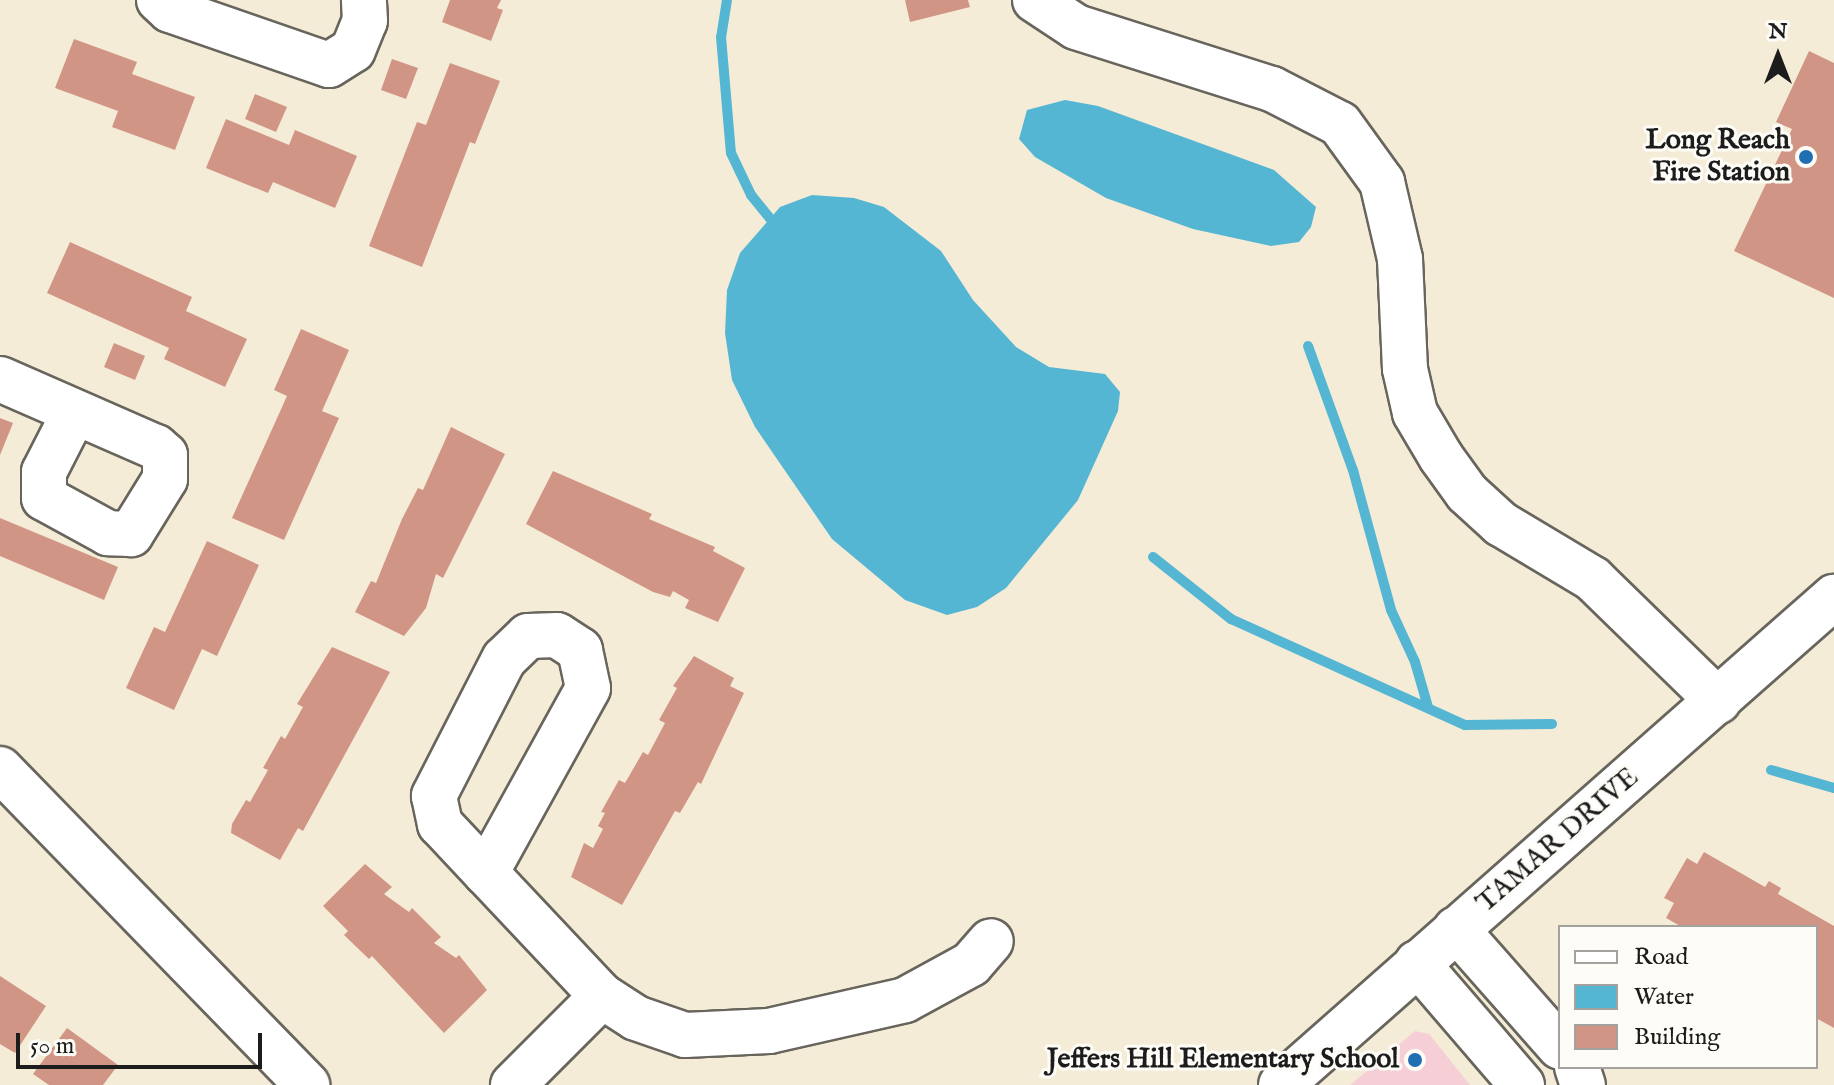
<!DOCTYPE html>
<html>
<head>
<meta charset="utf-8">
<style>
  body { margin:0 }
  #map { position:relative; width:1834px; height:1085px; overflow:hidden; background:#f4ecd7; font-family:"IM FELL English",serif }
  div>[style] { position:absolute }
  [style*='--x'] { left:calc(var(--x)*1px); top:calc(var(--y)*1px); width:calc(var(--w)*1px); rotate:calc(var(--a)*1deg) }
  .built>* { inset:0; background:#f6cfd6 }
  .water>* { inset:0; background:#55b6d3 }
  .stream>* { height:10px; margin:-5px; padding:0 5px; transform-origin:5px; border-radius:5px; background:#55b6d3 }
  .building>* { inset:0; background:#d19585 }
  .roads { filter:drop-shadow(2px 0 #68655d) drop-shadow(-2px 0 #68655d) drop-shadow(0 2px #68655d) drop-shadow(0 -2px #68655d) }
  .minor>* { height:44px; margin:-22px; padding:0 22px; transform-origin:22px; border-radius:22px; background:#fff }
  .dots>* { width:22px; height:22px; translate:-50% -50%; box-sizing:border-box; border:4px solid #fdfcf7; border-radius:50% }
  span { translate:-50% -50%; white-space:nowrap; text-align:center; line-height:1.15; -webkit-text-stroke:6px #fdfcf7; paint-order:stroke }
  .poi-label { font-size:28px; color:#1c1c1c; font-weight:700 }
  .right { translate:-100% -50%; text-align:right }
  .street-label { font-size:28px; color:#1c1c1c }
  .legend { position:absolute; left:1558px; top:925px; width:260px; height:144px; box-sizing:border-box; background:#fdfcf7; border:2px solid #a3a29f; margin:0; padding:10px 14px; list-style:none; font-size:24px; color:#1c1c1c }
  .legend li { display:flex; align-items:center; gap:16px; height:40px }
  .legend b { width:40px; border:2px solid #a3a29f }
  .north { position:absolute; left:1738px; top:16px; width:80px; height:80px; -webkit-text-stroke:6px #fdfcf7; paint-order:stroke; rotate:0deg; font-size:22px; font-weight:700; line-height:32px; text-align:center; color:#1c1c1c }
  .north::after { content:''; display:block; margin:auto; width:28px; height:36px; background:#1c1c1c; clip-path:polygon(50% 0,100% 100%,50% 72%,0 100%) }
  .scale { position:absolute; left:16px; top:1033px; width:246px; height:36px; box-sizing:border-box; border:4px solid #1c1c1c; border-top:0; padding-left:10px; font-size:24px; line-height:28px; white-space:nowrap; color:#1c1c1c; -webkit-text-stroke:6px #fdfcf7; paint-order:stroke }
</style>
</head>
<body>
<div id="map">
  <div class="built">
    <div style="clip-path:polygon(1415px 1031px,1429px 1034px,1470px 1085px,1350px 1085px)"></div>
  </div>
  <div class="water">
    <div style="clip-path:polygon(1065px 100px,1098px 106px,1274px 170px,1316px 207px,1311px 227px,1299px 242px,1271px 246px,1193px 229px,1106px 198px,1035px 157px,1019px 139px,1027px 110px)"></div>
    <div style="clip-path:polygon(812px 195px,854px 198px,884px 207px,941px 251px,973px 300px,1016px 347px,1049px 367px,1105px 374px,1120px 392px,1118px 411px,1078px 500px,1006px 588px,977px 607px,947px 615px,905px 600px,832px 539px,755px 427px,732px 380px,725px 333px,727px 290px,740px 253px,780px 207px)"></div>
  </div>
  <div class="stream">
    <div style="--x:727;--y:0;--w:37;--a:99"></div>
    <div style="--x:721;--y:37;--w:116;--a:85.1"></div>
    <div style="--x:731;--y:153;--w:47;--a:64.5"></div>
    <div style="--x:751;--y:195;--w:41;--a:50.9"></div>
    <div style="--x:1308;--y:346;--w:132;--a:70.1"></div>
    <div style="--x:1353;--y:470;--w:145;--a:74.8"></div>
    <div style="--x:1391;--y:610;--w:57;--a:65.2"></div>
    <div style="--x:1415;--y:662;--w:47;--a:73.9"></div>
    <div style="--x:1153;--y:557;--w:100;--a:38.5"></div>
    <div style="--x:1231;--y:619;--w:257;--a:24.4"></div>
    <div style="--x:1465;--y:725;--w:87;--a:-0.7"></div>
    <div style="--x:1771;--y:770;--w:66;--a:15.9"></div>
  </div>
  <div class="building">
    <div style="clip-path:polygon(450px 0,501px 0,497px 8px,503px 10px,491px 41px,442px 22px)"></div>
    <div style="clip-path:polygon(905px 0,968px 0,970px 7px,910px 22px)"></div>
    <div style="clip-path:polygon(74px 39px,137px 62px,132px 74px,195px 97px,175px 150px,112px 127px,118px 111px,55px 88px)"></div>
    <div style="clip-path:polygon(1809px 51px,1834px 63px,1834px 298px,1734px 251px,1792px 129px,1776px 122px)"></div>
    <div style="clip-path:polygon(392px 59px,418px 68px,406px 99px,381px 90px)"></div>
    <div style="clip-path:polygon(450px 63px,500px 81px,475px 144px,470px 142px,422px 267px,369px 246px,417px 122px,426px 125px)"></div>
    <div style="clip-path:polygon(255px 94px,287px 107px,276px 132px,245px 119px)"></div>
    <div style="clip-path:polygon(226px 119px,289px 145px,295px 130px,357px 156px,335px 208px,273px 182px,268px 193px,206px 168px)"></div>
    <div style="clip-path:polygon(70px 242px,192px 297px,186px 311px,247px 339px,225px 387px,164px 359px,169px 348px,47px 293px)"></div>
    <div style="clip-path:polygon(301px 329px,349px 350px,322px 411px,339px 418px,284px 540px,232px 518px,287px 396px,274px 390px)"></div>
    <div style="clip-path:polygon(114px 343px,145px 356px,135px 380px,104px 367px)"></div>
    <div style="clip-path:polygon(0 418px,13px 423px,0 455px)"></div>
    <div style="clip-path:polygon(451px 427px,505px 454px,443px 578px,436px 574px,426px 608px,404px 636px,355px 612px,371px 581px,376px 583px,402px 519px,418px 488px,423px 490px)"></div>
    <div style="clip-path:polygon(553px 471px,652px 514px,649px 519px,715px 547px,713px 551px,745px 568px,718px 622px,685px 608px,689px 600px,673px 591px,670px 597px,653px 592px,526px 524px)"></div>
    <div style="clip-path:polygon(0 518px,118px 567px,104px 600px,0 556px)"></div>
    <div style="clip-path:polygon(207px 541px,259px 565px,217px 656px,202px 649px,174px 710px,126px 688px,154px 627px,165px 632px)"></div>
    <div style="clip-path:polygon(332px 647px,390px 672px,303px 831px,298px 828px,280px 860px,231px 833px,232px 824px,246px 800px,250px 802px,268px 770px,263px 768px,281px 736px,285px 739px,303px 707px,297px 704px)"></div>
    <div style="clip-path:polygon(694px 656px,734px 678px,730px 686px,744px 693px,701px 784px,698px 782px,680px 813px,675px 811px,622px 905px,571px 877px,584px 843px,593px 848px,603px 829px,598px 826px,605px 813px,601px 812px,619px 780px,625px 783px,643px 752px,648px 755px,665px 723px,659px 720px,677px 688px,673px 686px)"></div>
    <div style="clip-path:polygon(1704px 852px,1765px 887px,1769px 881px,1781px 888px,1778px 894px,1834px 926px,1834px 1028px,1816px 1018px,1816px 927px,1682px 927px,1666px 918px,1674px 903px,1664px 898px,1687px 858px,1697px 864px)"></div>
    <div style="clip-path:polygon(365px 864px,392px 887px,384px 894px,409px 912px,412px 908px,441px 937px,434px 943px,456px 958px,459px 955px,487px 990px,444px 1033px,372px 956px,369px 959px,344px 935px,348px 931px,323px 906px)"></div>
    <div style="clip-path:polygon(0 976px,46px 1006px,15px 1053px,0 1044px)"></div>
    <div style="clip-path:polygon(67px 1028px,118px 1065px,103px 1085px,49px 1085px,33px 1074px)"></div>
  </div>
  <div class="roads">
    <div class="minor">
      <div style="--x:159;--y:0;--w:15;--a:42"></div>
      <div style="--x:170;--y:10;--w:168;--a:19.1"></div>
      <div style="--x:329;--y:65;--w:28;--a:-32"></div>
      <div style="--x:353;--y:50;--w:31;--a:-68"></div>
      <div style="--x:365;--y:21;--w:21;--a:-93"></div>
      <div style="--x:1035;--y:0;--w:49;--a:33.4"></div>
      <div style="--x:1076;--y:27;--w:206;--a:17.6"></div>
      <div style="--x:1272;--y:89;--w:76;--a:27.2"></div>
      <div style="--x:1340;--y:124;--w:72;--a:54.1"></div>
      <div style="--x:1382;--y:182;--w:79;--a:76.8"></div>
      <div style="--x:1400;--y:259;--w:110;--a:87.4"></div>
      <div style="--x:1405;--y:369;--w:45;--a:77.2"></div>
      <div style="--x:1415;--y:413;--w:51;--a:59.4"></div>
      <div style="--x:1441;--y:457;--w:44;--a:54.2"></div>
      <div style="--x:1467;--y:493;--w:46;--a:42.4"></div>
      <div style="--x:1501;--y:524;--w:107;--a:30.9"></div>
      <div style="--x:1593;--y:579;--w:175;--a:44.3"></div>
      <div style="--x:0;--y:379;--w:170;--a:23.6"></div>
      <div style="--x:156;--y:447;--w:12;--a:42"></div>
      <div style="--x:165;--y:455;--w:24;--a:90"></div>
      <div style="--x:165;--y:479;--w:65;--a:121.7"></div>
      <div style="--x:131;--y:534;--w:23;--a:-178"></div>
      <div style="--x:108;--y:533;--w:73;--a:-151.3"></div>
      <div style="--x:44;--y:498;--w:26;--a:-90"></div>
      <div style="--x:44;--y:472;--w:66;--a:-63"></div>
      <div style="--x:0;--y:769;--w:441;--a:45.8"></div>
      <div style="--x:486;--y:873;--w:211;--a:-61.1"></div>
      <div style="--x:588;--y:688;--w:39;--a:-102"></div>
      <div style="--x:580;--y:650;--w:27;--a:-147"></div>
      <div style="--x:557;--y:635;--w:29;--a:178"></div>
      <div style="--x:528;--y:636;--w:33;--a:136"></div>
      <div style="--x:504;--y:659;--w:154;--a:117.1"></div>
      <div style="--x:434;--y:796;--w:29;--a:78"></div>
      <div style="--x:440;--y:824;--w:67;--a:46.8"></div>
      <div style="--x:486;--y:873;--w:169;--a:46.7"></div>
      <div style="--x:602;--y:996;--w:126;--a:135"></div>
      <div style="--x:1456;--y:929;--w:157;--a:48.6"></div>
      <div style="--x:1417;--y:963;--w:161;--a:49.3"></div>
      <div style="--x:602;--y:996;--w:40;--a:32.9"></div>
      <div style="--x:636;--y:1018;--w:52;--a:19.1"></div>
      <div style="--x:685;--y:1035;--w:84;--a:-2.7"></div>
      <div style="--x:769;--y:1031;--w:139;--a:-12.8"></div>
      <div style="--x:905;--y:1000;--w:75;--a:-28.6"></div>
      <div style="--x:971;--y:964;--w:30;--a:-49"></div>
      <div style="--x:1577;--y:1067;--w:19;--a:72"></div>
      <div style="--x:1281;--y:1085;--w:738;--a:-41.43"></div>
    </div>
  </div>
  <div class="dots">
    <div style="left:1806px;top:157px;background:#1f6fb2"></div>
    <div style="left:1415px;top:1060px;background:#1f6fb2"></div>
  </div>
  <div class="poi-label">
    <span class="right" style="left:1790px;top:157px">Long Reach<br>Fire Station</span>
    <span class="right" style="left:1399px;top:1060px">Jeffers Hill Elementary School</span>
  </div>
  <div class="street-label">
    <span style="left:1558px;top:841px;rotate:-41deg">TAMAR DRIVE</span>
  </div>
  <ul class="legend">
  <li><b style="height:10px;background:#fff"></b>Road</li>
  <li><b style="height:22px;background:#55b6d3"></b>Water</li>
  <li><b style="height:22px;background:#d19585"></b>Building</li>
  </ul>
  <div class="north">N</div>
  <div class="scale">50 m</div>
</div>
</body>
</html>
